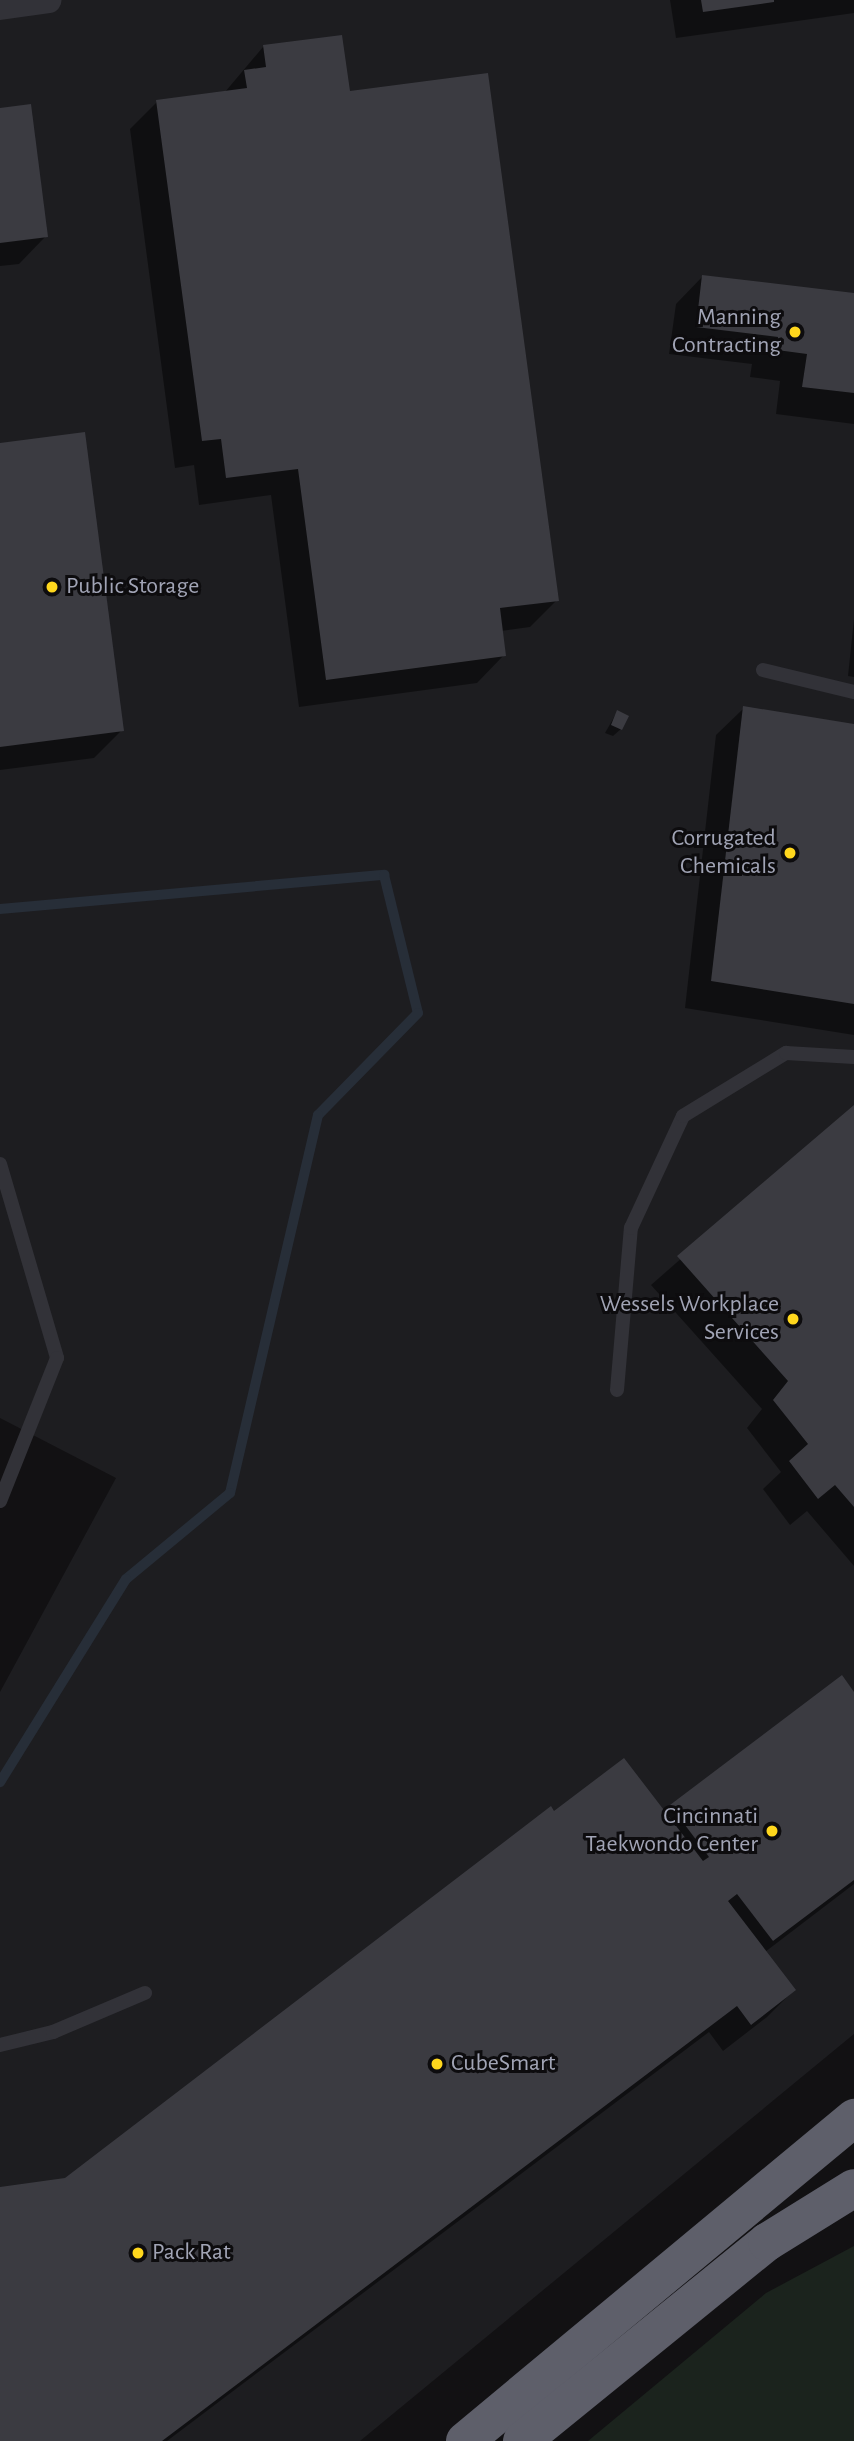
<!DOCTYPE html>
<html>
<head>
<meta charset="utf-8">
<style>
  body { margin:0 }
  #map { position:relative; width:854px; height:2441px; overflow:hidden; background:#121113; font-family:"Alegreya Sans",sans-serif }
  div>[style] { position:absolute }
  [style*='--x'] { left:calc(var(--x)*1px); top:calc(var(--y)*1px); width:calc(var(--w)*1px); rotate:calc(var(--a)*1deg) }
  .built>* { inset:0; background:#1d1d20 }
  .green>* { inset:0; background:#1b231d }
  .shadow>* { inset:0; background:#0007 }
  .stream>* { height:10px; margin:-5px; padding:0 5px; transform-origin:5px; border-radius:5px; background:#272e38 }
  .building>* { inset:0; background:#3b3b41 }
  .service>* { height:14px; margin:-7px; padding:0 7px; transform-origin:7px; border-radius:7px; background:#323238 }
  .minor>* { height:26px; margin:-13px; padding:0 13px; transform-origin:13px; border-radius:13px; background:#323238 }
  .motorway>* { height:38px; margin:-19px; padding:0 19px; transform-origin:19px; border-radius:19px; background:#5e5f6a }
  .dots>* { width:19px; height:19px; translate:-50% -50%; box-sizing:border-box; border:4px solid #0d0c0e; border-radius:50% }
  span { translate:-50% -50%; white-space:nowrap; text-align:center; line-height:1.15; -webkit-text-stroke:6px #0d0c0e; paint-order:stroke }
  .poi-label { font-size:24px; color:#a1a4b5 }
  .right { translate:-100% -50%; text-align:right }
  .left { translate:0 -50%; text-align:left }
</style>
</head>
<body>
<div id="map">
  <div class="built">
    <div style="clip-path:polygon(0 0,854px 0,854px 2034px,360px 2441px,0 2441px,0 1692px,116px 1478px,0 1418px)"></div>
  </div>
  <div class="green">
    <div style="clip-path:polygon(854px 2246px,854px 2441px,588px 2441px,766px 2293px)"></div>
  </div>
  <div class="shadow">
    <div style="clip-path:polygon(670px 0,854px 0,854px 13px,676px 38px)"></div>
    <div style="clip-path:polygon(263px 47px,349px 93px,557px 600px,530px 627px,501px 631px,504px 655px,477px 683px,299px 707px,271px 495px,199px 505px,194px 465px,175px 468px,130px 129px,157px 102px,225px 92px)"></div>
    <div style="clip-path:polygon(0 110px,46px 236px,19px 264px,0 266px)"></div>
    <div style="clip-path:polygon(703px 276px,854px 295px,854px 424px,776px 414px,780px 381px,750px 377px,752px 364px,669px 354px,676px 304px)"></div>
    <div style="clip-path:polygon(0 445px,122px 730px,94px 758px,0 770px)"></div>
    <div style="clip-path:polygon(854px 619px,854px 677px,848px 676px)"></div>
    <div style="clip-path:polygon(744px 708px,854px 726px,854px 1035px,685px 1008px,716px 735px)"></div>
    <div style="clip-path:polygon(617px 712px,621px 729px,613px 736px,605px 733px)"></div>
    <div style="clip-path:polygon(854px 1107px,854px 1566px,807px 1511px,790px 1525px,763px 1489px,781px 1472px,747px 1428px,762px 1409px,651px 1285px)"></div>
    <div style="clip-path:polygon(854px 1694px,854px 1884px,765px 1952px,794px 1990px,767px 2017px,723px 2051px,709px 2032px,167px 2441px,0 2441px,0 2189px,66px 2180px,554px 1813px,665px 1813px)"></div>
  </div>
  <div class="stream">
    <div style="--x:0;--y:909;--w:386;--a:-5.1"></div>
    <div style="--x:384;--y:875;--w:142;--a:76.2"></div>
    <div style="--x:418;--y:1013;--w:143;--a:134.4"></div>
    <div style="--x:318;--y:1115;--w:388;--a:103.1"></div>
    <div style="--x:230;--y:1493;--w:135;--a:140.4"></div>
    <div style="--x:126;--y:1579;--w:239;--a:121.8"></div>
  </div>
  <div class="building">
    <div style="clip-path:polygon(701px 0,774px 0,774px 2px,703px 12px)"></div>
    <div style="clip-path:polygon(342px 35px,350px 91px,488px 73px,559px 601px,500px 608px,506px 656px,326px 680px,298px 469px,226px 478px,221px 439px,202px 441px,156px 100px,247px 88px,244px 70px,266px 67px,263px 45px)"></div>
    <div style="clip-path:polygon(31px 104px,48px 237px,0 243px,0 108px)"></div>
    <div style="clip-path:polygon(702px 275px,854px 293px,854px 393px,802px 387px,807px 354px,777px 350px,778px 337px,696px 327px)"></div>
    <div style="clip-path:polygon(85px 432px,124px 731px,0 747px,0 443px)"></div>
    <div style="clip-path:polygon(743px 706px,854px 724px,854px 1004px,711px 981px)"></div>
    <div style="clip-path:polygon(617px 710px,629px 716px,622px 730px,611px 725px)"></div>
    <div style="clip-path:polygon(854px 1105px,854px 1507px,835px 1485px,818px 1499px,789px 1461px,808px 1444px,773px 1400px,788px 1381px,677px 1256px)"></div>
    <div style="clip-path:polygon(842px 1675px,854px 1692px,854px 1880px,773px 1941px,737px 1894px,728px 1901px,796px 1990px,751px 2025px,737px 2006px,162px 2441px,0 2441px,0 2187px,65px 2178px,551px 1806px,554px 1811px,624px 1758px,703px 1861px,709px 1857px,670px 1805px)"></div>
  </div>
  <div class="service">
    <div style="--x:763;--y:670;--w:94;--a:13.6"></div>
    <div style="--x:0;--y:1164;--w:202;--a:73.6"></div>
    <div style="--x:57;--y:1358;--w:154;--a:111.7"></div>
    <div style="--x:617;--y:1390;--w:163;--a:-85.1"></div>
    <div style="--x:631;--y:1228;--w:123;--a:-65.1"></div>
    <div style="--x:683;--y:1116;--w:121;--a:-31.5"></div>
    <div style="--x:786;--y:1053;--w:68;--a:3.4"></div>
    <div style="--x:0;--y:2045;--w:55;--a:-13.8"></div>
    <div style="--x:53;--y:2032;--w:100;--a:-23"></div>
  </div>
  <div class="minor">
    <div style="--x:0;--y:7;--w:49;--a:-8.1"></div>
  </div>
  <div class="motorway">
    <div style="--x:465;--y:2441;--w:506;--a:-39.7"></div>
    <div style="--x:522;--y:2441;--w:316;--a:-39.1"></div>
    <div style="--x:767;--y:2242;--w:102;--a:-31.8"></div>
  </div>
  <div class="dots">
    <div style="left:795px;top:332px;background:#ffd71d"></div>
    <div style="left:52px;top:587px;background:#ffd71d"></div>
    <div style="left:790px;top:853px;background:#ffd71d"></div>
    <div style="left:793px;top:1319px;background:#ffd71d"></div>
    <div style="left:772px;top:1831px;background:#ffd71d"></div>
    <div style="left:437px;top:2064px;background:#ffd71d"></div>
    <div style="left:138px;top:2253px;background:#ffd71d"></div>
  </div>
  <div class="poi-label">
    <span class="right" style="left:781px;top:332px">Manning<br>Contracting</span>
    <span class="left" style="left:66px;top:587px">Public Storage</span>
    <span class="right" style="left:776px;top:853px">Corrugated<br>Chemicals</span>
    <span class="right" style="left:779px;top:1319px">Wessels Workplace<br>Services</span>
    <span class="right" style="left:758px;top:1831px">Cincinnati<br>Taekwondo Center</span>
    <span class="left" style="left:451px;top:2064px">CubeSmart</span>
    <span class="left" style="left:152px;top:2253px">Pack Rat</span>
  </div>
</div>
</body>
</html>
